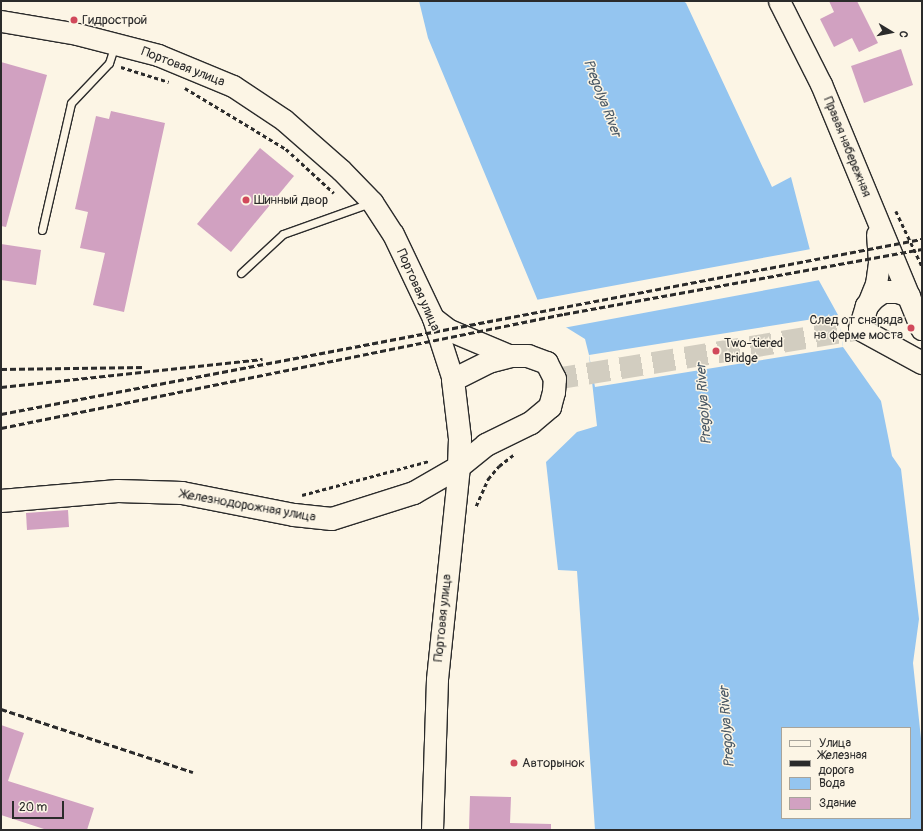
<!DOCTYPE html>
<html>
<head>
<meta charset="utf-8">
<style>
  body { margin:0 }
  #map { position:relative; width:923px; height:831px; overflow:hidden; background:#fcf5e5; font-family:Pangolin,sans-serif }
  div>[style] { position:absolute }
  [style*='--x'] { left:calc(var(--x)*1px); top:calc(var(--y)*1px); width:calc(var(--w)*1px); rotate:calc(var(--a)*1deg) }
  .water>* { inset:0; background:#94c5f0 }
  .pier>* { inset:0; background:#fcf5e5 }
  .building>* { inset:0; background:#d1a1c1 }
  .primary-tunnel>* { height:22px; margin-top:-11px; transform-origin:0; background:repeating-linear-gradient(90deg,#d2cdc0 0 22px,transparent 0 33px) }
  .path>* { height:2.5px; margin-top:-1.25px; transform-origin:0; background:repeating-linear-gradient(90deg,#2b2b2b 0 4px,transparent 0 7px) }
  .roads { filter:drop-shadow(1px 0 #2b2b2b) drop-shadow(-1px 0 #2b2b2b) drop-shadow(0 1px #2b2b2b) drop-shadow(0 -1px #2b2b2b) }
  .service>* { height:7px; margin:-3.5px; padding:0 3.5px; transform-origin:3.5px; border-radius:3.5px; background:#fcf5e5 }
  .secondary>* { height:21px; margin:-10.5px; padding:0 10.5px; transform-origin:10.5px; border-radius:10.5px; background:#fcf5e5 }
  .primary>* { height:22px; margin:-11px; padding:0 11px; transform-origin:11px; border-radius:11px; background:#fcf5e5 }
  .rail>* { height:3px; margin-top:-1.5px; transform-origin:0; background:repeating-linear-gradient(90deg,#2b2b2b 0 6px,transparent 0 9px) }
  .dots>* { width:11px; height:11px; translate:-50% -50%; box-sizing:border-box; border:2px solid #fcf5e5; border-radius:50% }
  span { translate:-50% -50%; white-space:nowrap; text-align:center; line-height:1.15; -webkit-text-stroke:3px #fcf5e5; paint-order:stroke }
  .poi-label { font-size:13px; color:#2b2b2b }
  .left { translate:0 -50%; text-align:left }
  .right { translate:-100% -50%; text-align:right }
  .street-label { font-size:13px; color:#2b2b2b }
  .water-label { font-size:14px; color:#4a5966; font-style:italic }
  .frame { position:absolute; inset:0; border:2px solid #2b2b2b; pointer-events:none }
  .legend { position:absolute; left:781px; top:727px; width:130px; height:92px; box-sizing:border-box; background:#fcf5e5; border:1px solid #a8a49b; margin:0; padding:5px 7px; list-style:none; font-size:12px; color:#2b2b2b }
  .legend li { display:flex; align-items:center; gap:8px; height:20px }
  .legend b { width:20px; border:1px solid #a8a49b }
  .north { position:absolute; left:871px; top:12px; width:40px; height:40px; -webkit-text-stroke:3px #fcf5e5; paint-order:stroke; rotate:100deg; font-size:11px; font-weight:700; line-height:16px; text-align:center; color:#2b2b2b }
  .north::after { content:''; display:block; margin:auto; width:14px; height:18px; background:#2b2b2b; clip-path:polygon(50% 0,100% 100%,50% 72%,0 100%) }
  .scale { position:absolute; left:12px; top:801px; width:52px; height:18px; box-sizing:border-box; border:2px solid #2b2b2b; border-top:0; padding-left:5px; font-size:12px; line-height:14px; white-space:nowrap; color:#2b2b2b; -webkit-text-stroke:3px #fcf5e5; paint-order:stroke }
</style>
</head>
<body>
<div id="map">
  <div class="water">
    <div style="clip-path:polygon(evenodd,419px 1px,683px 1px,686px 3px,772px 187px,791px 177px,817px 277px,838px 315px,843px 347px,881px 401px,892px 456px,901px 469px,919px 619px,913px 663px,922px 748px,922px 830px,595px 830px,577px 571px,558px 570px,546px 462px,577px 432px,597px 426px,589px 355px,585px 339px,543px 313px,428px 38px,419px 1px,782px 728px,910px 728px,910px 818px,782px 818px,782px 728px)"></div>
  </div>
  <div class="pier">
    <div style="clip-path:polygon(811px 249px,820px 280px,563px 328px,542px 314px,536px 300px)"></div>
    <div style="clip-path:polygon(838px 315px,843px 347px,595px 387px,589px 355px)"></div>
  </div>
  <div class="building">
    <div style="clip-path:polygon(829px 1px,857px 1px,878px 43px,859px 52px,852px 38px,834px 47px,820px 19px,834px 12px)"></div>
    <div style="clip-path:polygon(901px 49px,913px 85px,864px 103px,851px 66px)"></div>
    <div style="clip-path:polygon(1px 62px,47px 75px,6px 227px,1px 226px)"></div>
    <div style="clip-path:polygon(111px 111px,165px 123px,124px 312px,93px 305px,105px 253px,80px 248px,88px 212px,75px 209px,96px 116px,109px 119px)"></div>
    <div style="clip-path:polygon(260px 148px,294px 176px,231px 252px,197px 224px)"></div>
    <div style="clip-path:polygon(1px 244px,41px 250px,36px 285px,1px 280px)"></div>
    <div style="clip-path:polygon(68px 510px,69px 527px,27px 530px,26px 513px)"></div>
    <div style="clip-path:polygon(1px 725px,24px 733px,8px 781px,94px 808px,87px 830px,47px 830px,1px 815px)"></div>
    <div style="clip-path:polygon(470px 796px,511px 797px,510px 823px,551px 824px,551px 830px,469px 830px)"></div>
  </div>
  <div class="primary-tunnel">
    <div style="--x:555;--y:379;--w:309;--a:-9.3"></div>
  </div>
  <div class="path">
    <div style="--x:121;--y:67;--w:50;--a:17.4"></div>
    <div style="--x:185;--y:88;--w:118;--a:31.1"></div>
    <div style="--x:286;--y:149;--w:65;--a:42.5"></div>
    <div style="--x:896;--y:211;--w:61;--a:64.7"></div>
    <div style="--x:302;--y:495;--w:131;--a:-15"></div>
    <div style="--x:476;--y:506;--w:30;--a:-66"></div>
    <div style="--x:488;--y:479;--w:17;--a:-50"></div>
    <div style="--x:499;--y:466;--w:18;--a:-38"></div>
  </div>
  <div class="roads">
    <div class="service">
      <div style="--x:42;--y:230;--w:130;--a:-77.1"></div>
      <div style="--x:71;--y:103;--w:55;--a:-46.5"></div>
      <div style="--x:109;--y:63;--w:19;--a:-72"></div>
      <div style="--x:241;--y:273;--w:57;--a:-42.9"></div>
      <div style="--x:283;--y:234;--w:92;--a:-19.6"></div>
    </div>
    <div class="secondary">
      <div style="--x:779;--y:1;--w:93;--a:63.2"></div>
      <div style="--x:821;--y:84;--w:230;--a:67.5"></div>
      <div style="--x:1;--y:21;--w:77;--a:9.7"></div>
      <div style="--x:77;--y:34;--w:84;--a:14.5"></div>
      <div style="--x:158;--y:55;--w:81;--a:22.5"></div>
      <div style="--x:233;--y:86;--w:61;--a:33.7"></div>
      <div style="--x:284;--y:120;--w:76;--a:41.3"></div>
      <div style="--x:341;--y:170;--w:45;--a:45.9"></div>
      <div style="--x:372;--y:202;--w:38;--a:57"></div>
      <div style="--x:393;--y:234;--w:93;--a:64.5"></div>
      <div style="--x:433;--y:318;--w:65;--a:72.1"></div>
      <div style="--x:867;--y:306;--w:24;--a:-68"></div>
      <div style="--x:876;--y:284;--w:22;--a:-82"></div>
      <div style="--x:879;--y:262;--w:28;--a:-94"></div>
      <div style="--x:433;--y:318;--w:20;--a:37"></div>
      <div style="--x:449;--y:330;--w:67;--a:22.8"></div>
      <div style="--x:432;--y:830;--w:151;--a:-88.1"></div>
      <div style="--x:437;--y:679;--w:213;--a:-84.1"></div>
    </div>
    <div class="primary">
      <div style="--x:922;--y:329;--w:35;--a:-112"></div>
      <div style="--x:909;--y:296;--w:12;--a:-160"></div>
      <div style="--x:898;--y:292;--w:15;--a:180"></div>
      <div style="--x:883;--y:292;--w:11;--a:146"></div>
      <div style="--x:874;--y:298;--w:11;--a:131"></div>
      <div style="--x:867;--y:306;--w:24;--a:107"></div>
      <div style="--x:860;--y:329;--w:71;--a:28.7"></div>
      <div style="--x:1;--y:501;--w:117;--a:-4.9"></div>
      <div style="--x:118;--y:491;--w:64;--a:1.8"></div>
      <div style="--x:182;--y:493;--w:114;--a:11.1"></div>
      <div style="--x:294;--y:515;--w:38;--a:6"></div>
      <div style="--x:332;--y:519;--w:86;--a:-17.6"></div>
      <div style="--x:414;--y:493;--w:52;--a:-30"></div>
      <div style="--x:459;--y:467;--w:35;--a:-39"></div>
      <div style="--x:486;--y:445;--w:50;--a:-26.1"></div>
      <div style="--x:531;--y:423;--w:25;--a:-40"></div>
      <div style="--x:550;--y:407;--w:16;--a:-75"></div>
      <div style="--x:554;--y:392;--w:13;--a:-86"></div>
      <div style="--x:555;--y:379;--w:18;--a:-117"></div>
      <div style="--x:547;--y:363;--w:20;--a:-160"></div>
      <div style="--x:528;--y:356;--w:17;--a:180"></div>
      <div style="--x:511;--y:356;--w:23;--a:165"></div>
      <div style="--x:489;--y:362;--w:40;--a:153.4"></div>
      <div style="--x:453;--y:380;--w:59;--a:83.2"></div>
      <div style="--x:460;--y:439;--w:28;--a:92"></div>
    </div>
  </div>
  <div class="rail">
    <div style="--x:1;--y:369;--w:144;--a:-0.8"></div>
    <div style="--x:1;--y:387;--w:263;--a:-6.1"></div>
    <div style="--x:1;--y:414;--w:937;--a:-10.76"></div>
    <div style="--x:1;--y:428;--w:574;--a:-11.45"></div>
    <div style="--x:564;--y:314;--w:364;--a:-10.3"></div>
    <div style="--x:1;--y:709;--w:202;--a:18.2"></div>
  </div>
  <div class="dots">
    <div style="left:74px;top:20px;background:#d1495b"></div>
    <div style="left:246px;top:200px;background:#d1495b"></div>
    <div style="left:911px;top:328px;background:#d1495b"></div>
    <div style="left:716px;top:351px;background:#d1495b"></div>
    <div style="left:514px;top:763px;background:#d1495b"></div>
  </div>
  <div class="poi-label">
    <span class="left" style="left:82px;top:20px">Гидрострой</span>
    <span class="left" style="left:254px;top:200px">Шинный двор</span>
    <span class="right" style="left:903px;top:328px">След от снаряда<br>на ферме моста</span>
    <span class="left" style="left:724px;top:351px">Two-tiered<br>Bridge</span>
    <span class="left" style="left:522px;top:763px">Авторынок</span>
  </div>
  <div class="street-label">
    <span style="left:183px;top:67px;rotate:21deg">Портовая улица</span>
    <span style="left:847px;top:147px;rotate:68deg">Правая набережная</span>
    <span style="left:418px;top:290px;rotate:66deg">Портовая улица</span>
    <span style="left:248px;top:506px;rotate:10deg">Железнодорожная улица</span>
    <span style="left:443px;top:618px;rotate:-84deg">Портовая улица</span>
  </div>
  <div class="water-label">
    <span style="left:602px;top:98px;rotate:69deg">Pregolya River</span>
    <span style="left:704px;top:404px;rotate:-94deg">Pregolya River</span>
    <span style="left:727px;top:727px;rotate:-94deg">Pregolya River</span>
  </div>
  <div class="frame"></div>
  <ul class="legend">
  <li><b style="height:5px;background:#fcf5e5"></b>Улица</li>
  <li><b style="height:5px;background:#2b2b2b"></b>Железная дорога</li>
  <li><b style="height:11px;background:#94c5f0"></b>Вода</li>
  <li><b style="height:11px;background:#d1a1c1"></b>Здание</li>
  </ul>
  <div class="north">С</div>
  <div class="scale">20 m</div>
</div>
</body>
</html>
